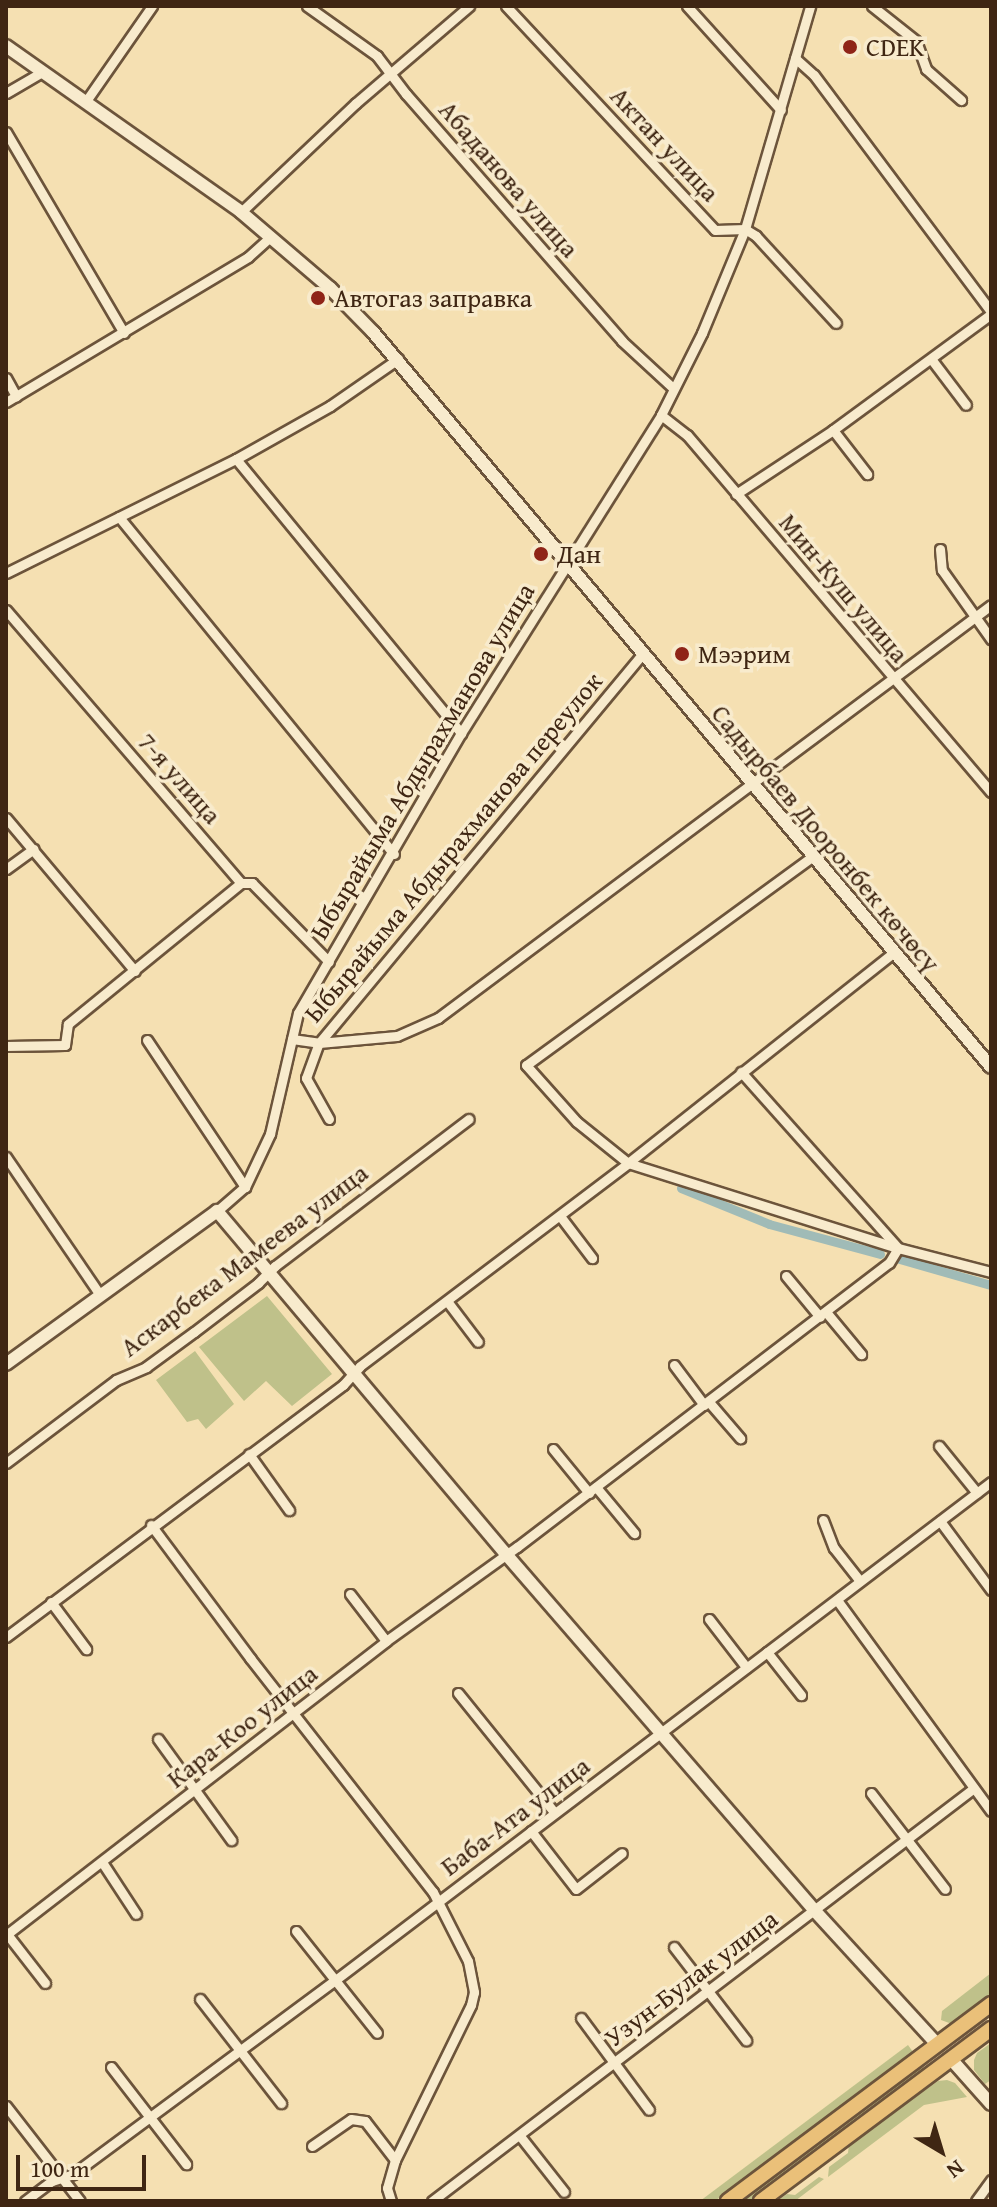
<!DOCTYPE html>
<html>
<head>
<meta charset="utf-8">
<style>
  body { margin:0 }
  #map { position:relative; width:997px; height:2207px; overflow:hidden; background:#f5e0b2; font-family:"Gentium Book Plus",serif }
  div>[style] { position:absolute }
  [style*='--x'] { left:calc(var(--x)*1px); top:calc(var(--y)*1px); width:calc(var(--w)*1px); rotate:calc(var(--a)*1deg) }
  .green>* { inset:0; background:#bfc18a }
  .canal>* { height:9px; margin:-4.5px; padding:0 4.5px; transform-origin:4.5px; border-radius:4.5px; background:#a0bbb7 }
  .roads { filter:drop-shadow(2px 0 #6c543b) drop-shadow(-2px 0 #6c543b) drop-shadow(0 2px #6c543b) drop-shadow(0 -2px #6c543b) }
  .street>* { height:9px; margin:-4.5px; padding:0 4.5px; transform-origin:4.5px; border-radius:4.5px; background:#f8ebcd }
  .secondary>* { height:12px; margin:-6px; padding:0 6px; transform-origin:6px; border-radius:6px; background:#f8ebcd }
  .primary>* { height:14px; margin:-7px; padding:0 7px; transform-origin:7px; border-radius:7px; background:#eac079 }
  .dots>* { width:22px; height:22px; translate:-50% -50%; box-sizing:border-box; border:4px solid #f8ebcd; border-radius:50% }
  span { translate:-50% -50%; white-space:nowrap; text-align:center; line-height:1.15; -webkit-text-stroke:7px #f8ebcd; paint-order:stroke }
  .poi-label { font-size:26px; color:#3f2613 }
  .left { translate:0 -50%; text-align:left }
  .street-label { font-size:26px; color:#3f2613 }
  .frame { position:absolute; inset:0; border:8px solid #3f2613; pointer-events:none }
  .north { position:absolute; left:901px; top:2111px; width:80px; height:80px; -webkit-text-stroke:6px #f8ebcd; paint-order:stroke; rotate:142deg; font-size:22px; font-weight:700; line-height:32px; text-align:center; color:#3f2613 }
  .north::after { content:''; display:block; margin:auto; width:28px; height:36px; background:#3f2613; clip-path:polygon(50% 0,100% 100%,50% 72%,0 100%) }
  .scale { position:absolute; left:16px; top:2155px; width:130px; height:36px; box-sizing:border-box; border:4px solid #3f2613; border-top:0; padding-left:10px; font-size:24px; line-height:28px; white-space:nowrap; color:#3f2613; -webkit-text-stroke:6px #f8ebcd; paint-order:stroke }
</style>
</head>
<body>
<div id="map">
  <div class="green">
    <div style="clip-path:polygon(267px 1296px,332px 1374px,292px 1406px,266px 1381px,244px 1401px,199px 1347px)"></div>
    <div style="clip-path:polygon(195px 1351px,234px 1404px,206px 1429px,198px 1419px,187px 1422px,156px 1380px)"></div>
    <div style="clip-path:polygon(991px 1973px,991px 1995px,952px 2024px,941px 2020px,942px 2011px)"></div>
    <div style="clip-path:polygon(991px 2043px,991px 2080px,985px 2084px,974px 2070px,974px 2060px,977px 2053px)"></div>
    <div style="clip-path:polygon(908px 2045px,913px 2052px,715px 2201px,700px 2201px)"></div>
    <div style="clip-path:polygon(922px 2067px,925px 2070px,750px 2201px,742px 2201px)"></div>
    <div style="clip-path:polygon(947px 2080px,955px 2083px,967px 2097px,924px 2105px,828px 2177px,829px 2167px,848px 2153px,849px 2144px,938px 2081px)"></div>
    <div style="clip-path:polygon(819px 2177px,824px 2179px,795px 2201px,777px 2201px,787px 2194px,795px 2195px)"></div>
  </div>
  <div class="canal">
    <div style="--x:681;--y:1188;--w:95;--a:22.2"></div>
    <div style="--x:769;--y:1224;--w:115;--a:15.1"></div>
    <div style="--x:896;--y:1258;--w:99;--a:15.9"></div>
  </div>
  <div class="roads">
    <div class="street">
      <div style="--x:307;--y:6;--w:86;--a:35.5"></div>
      <div style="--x:377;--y:56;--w:48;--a:52.7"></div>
      <div style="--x:406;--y:94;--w:328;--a:48.8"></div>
      <div style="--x:622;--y:341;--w:69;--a:42.7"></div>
      <div style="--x:506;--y:6;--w:306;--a:47"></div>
      <div style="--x:715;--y:230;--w:30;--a:-2"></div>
      <div style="--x:745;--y:229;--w:13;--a:32"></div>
      <div style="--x:756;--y:236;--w:118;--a:47.4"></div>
      <div style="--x:687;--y:6;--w:140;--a:47.9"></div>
      <div style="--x:872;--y:6;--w:56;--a:38.5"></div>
      <div style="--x:916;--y:41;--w:30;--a:70"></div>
      <div style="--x:926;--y:69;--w:47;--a:41.5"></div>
      <div style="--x:795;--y:58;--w:25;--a:42"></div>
      <div style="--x:814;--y:75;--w:296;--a:53.2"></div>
      <div style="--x:6;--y:93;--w:42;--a:-30.3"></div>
      <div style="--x:86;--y:101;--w:116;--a:-55.2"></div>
      <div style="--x:6;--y:132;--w:233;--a:59.6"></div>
      <div style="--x:241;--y:212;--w:158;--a:-43.5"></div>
      <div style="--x:356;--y:103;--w:149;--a:-40.6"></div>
      <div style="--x:932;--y:360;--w:56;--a:52.9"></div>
      <div style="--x:6;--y:378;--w:21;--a:61"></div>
      <div style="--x:6;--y:402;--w:282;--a:-30.9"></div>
      <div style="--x:248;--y:257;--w:31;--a:-42"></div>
      <div style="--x:661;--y:415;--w:33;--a:38"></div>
      <div style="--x:687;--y:435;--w:469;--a:49.6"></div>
      <div style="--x:833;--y:430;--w:56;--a:52.3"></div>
      <div style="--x:236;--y:459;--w:355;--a:50.6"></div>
      <div style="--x:736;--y:494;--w:116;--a:-33.4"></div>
      <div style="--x:833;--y:430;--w:196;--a:-36.3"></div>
      <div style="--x:119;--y:517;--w:435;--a:50.8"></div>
      <div style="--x:940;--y:549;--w:21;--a:85"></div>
      <div style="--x:942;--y:570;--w:85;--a:54.6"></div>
      <div style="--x:6;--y:573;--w:257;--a:-26.4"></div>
      <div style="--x:236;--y:459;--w:108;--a:-29.4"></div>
      <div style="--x:330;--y:406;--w:83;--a:-34.7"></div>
      <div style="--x:6;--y:610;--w:360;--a:49.3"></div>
      <div style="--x:241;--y:883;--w:11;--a:0"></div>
      <div style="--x:252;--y:883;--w:110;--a:45.7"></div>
      <div style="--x:6;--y:818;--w:200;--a:49.9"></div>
      <div style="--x:813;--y:856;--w:355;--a:143.9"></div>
      <div style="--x:526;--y:1065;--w:76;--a:48.2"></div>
      <div style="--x:577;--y:1122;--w:65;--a:38.8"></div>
      <div style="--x:628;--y:1163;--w:283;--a:17.5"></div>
      <div style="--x:898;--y:1248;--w:96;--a:14.5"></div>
      <div style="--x:6;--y:869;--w:34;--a:-36"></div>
      <div style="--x:292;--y:1039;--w:27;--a:8"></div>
      <div style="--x:319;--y:1043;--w:78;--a:-5.1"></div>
      <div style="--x:397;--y:1036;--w:45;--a:-23.7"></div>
      <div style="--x:438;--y:1018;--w:690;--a:-36.75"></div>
      <div style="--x:147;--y:1040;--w:177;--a:56.3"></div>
      <div style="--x:6;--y:1046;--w:59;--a:-1"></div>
      <div style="--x:65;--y:1045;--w:21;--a:-82"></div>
      <div style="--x:68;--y:1024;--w:223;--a:-39.2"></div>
      <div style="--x:329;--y:1119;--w:47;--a:-119.3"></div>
      <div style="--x:306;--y:1078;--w:37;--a:-70"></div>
      <div style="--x:319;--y:1043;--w:508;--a:-50.27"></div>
      <div style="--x:6;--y:1157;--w:167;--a:55.7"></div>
      <div style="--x:217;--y:1211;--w:37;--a:-41"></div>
      <div style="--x:245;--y:1187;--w:59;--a:-64.7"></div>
      <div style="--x:270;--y:1134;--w:124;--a:-77"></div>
      <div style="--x:298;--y:1013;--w:324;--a:-59.8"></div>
      <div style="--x:461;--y:733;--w:376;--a:-57.8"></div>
      <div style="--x:661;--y:415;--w:92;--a:-63.4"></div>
      <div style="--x:702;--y:333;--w:113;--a:-67.5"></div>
      <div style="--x:745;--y:229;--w:232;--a:-73.7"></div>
      <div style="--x:560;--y:1216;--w:53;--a:52.7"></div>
      <div style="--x:786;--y:1276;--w:53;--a:50.3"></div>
      <div style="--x:447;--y:1301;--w:51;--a:52.9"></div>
      <div style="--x:826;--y:1312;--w:55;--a:50.2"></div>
      <div style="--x:674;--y:1365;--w:50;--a:53.1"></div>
      <div style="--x:709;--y:1402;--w:48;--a:49.3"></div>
      <div style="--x:939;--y:1446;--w:60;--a:51"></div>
      <div style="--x:553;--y:1449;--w:57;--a:50.7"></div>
      <div style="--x:249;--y:1454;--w:69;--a:54.5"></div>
      <div style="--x:6;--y:1463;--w:138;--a:-37"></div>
      <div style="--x:116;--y:1380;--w:33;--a:-23"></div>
      <div style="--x:146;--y:1367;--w:59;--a:-36.1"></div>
      <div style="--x:194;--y:1332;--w:81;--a:-37.4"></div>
      <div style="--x:258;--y:1283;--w:24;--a:-45"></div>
      <div style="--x:275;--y:1266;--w:243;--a:-37.2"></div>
      <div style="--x:596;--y:1487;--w:60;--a:50.4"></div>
      <div style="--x:823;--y:1520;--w:30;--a:69"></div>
      <div style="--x:834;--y:1548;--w:42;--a:51.8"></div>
      <div style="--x:940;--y:1521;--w:86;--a:53.5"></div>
      <div style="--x:151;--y:1525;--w:166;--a:53.3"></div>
      <div style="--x:250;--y:1658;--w:297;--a:52"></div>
      <div style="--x:433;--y:1892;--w:77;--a:63.1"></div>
      <div style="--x:468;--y:1961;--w:32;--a:79"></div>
      <div style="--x:474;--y:1992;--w:13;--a:103"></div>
      <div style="--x:471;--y:2005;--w:173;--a:116.1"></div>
      <div style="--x:395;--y:2160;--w:29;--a:106"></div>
      <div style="--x:387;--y:2188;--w:14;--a:73"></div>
      <div style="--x:350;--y:1594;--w:59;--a:52.5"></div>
      <div style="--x:837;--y:1600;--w:261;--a:53.9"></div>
      <div style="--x:51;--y:1602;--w:59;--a:53.3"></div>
      <div style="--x:709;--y:1619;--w:61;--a:52.4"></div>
      <div style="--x:6;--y:1637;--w:421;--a:-36.8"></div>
      <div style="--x:343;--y:1385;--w:25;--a:-48"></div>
      <div style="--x:360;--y:1366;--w:336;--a:-37.1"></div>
      <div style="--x:628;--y:1163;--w:338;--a:-38.4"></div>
      <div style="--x:767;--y:1652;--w:55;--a:51.7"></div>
      <div style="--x:458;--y:1693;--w:154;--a:51.1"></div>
      <div style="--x:158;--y:1739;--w:125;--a:54.1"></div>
      <div style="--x:871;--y:1793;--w:121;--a:52.4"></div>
      <div style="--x:531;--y:1831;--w:73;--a:52.2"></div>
      <div style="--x:576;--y:1889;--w:58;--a:-38"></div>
      <div style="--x:102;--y:1862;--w:62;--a:56.8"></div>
      <div style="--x:296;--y:1931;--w:130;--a:51.5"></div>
      <div style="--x:7;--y:1934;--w:62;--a:52.2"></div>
      <div style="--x:6;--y:1935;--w:480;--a:-37.7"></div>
      <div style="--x:386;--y:1641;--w:161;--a:-35.7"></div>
      <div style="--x:517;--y:1547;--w:468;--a:-37.4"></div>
      <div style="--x:889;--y:1263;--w:17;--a:-59"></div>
      <div style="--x:898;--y:1248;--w:236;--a:-131.7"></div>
      <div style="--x:674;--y:1947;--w:118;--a:52.3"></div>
      <div style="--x:200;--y:1999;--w:132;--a:52.1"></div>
      <div style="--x:581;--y:2018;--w:114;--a:53.5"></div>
      <div style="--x:111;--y:2067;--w:123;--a:52.3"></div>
      <div style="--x:6;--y:2106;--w:120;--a:52.1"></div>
      <div style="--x:520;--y:2136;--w:71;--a:51.8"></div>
      <div style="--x:312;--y:2146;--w:47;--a:-34.7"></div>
      <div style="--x:351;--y:2119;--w:14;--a:8"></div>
      <div style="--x:365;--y:2121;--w:49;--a:52.4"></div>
      <div style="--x:25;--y:2201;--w:34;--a:-37"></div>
      <div style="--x:52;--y:2181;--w:22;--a:-18"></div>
      <div style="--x:73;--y:2174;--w:325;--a:-36.5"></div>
      <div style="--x:334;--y:1981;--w:825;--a:-37.22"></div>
      <div style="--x:432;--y:2201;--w:681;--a:-37.31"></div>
      <div style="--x:976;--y:2201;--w:26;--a:-54"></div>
    </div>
    <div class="secondary">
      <div style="--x:6;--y:46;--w:288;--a:35.2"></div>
      <div style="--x:241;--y:212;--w:117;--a:40.5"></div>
      <div style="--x:330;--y:288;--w:62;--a:45.7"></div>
      <div style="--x:373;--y:332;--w:960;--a:49.94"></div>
      <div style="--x:6;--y:1364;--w:261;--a:-35.9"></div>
      <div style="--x:217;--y:1211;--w:447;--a:49.9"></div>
      <div style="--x:505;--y:1553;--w:474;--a:49.1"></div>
      <div style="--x:815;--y:1911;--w:180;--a:47.5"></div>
      <div style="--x:951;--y:2059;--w:60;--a:48.4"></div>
    </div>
    <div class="primary">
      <div style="--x:728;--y:2201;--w:329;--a:-36.8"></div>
      <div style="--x:761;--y:2201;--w:287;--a:-36.8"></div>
    </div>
  </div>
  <div class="dots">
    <div style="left:850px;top:47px;background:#8f2418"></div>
    <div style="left:318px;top:298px;background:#8f2418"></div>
    <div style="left:541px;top:554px;background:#8f2418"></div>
    <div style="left:682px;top:654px;background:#8f2418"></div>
  </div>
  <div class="poi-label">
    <span class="left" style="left:866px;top:47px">CDEK</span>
    <span class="left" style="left:334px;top:298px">Автогаз заправка</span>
    <span class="left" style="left:557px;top:554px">Дан</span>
    <span class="left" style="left:698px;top:654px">Мээрим</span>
  </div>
  <div class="street-label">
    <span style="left:665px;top:144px;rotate:47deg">Актан улица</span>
    <span style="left:509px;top:179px;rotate:49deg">Абаданова улица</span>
    <span style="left:844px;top:588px;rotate:50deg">Мин-Куш улица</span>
    <span style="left:422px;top:761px;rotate:-59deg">Ыбырайыма Абдырахманова улица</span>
    <span style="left:180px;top:778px;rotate:49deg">7-я улица</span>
    <span style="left:826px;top:838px;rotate:50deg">Садырбаев Дооронбек көчөсү</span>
    <span style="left:453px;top:847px;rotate:-50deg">Ыбырайыма Абдырахманова переулок</span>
    <span style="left:244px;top:1260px;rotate:-37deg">Аскарбека Мамеева улица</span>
    <span style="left:242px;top:1726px;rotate:-38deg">Кара-Коо улица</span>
    <span style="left:515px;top:1816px;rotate:-37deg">Баба-Ата улица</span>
    <span style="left:691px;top:1978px;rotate:-37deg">Узун-Булак улица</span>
  </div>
  <div class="frame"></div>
  <div class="north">N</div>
  <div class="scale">100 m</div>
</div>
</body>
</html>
